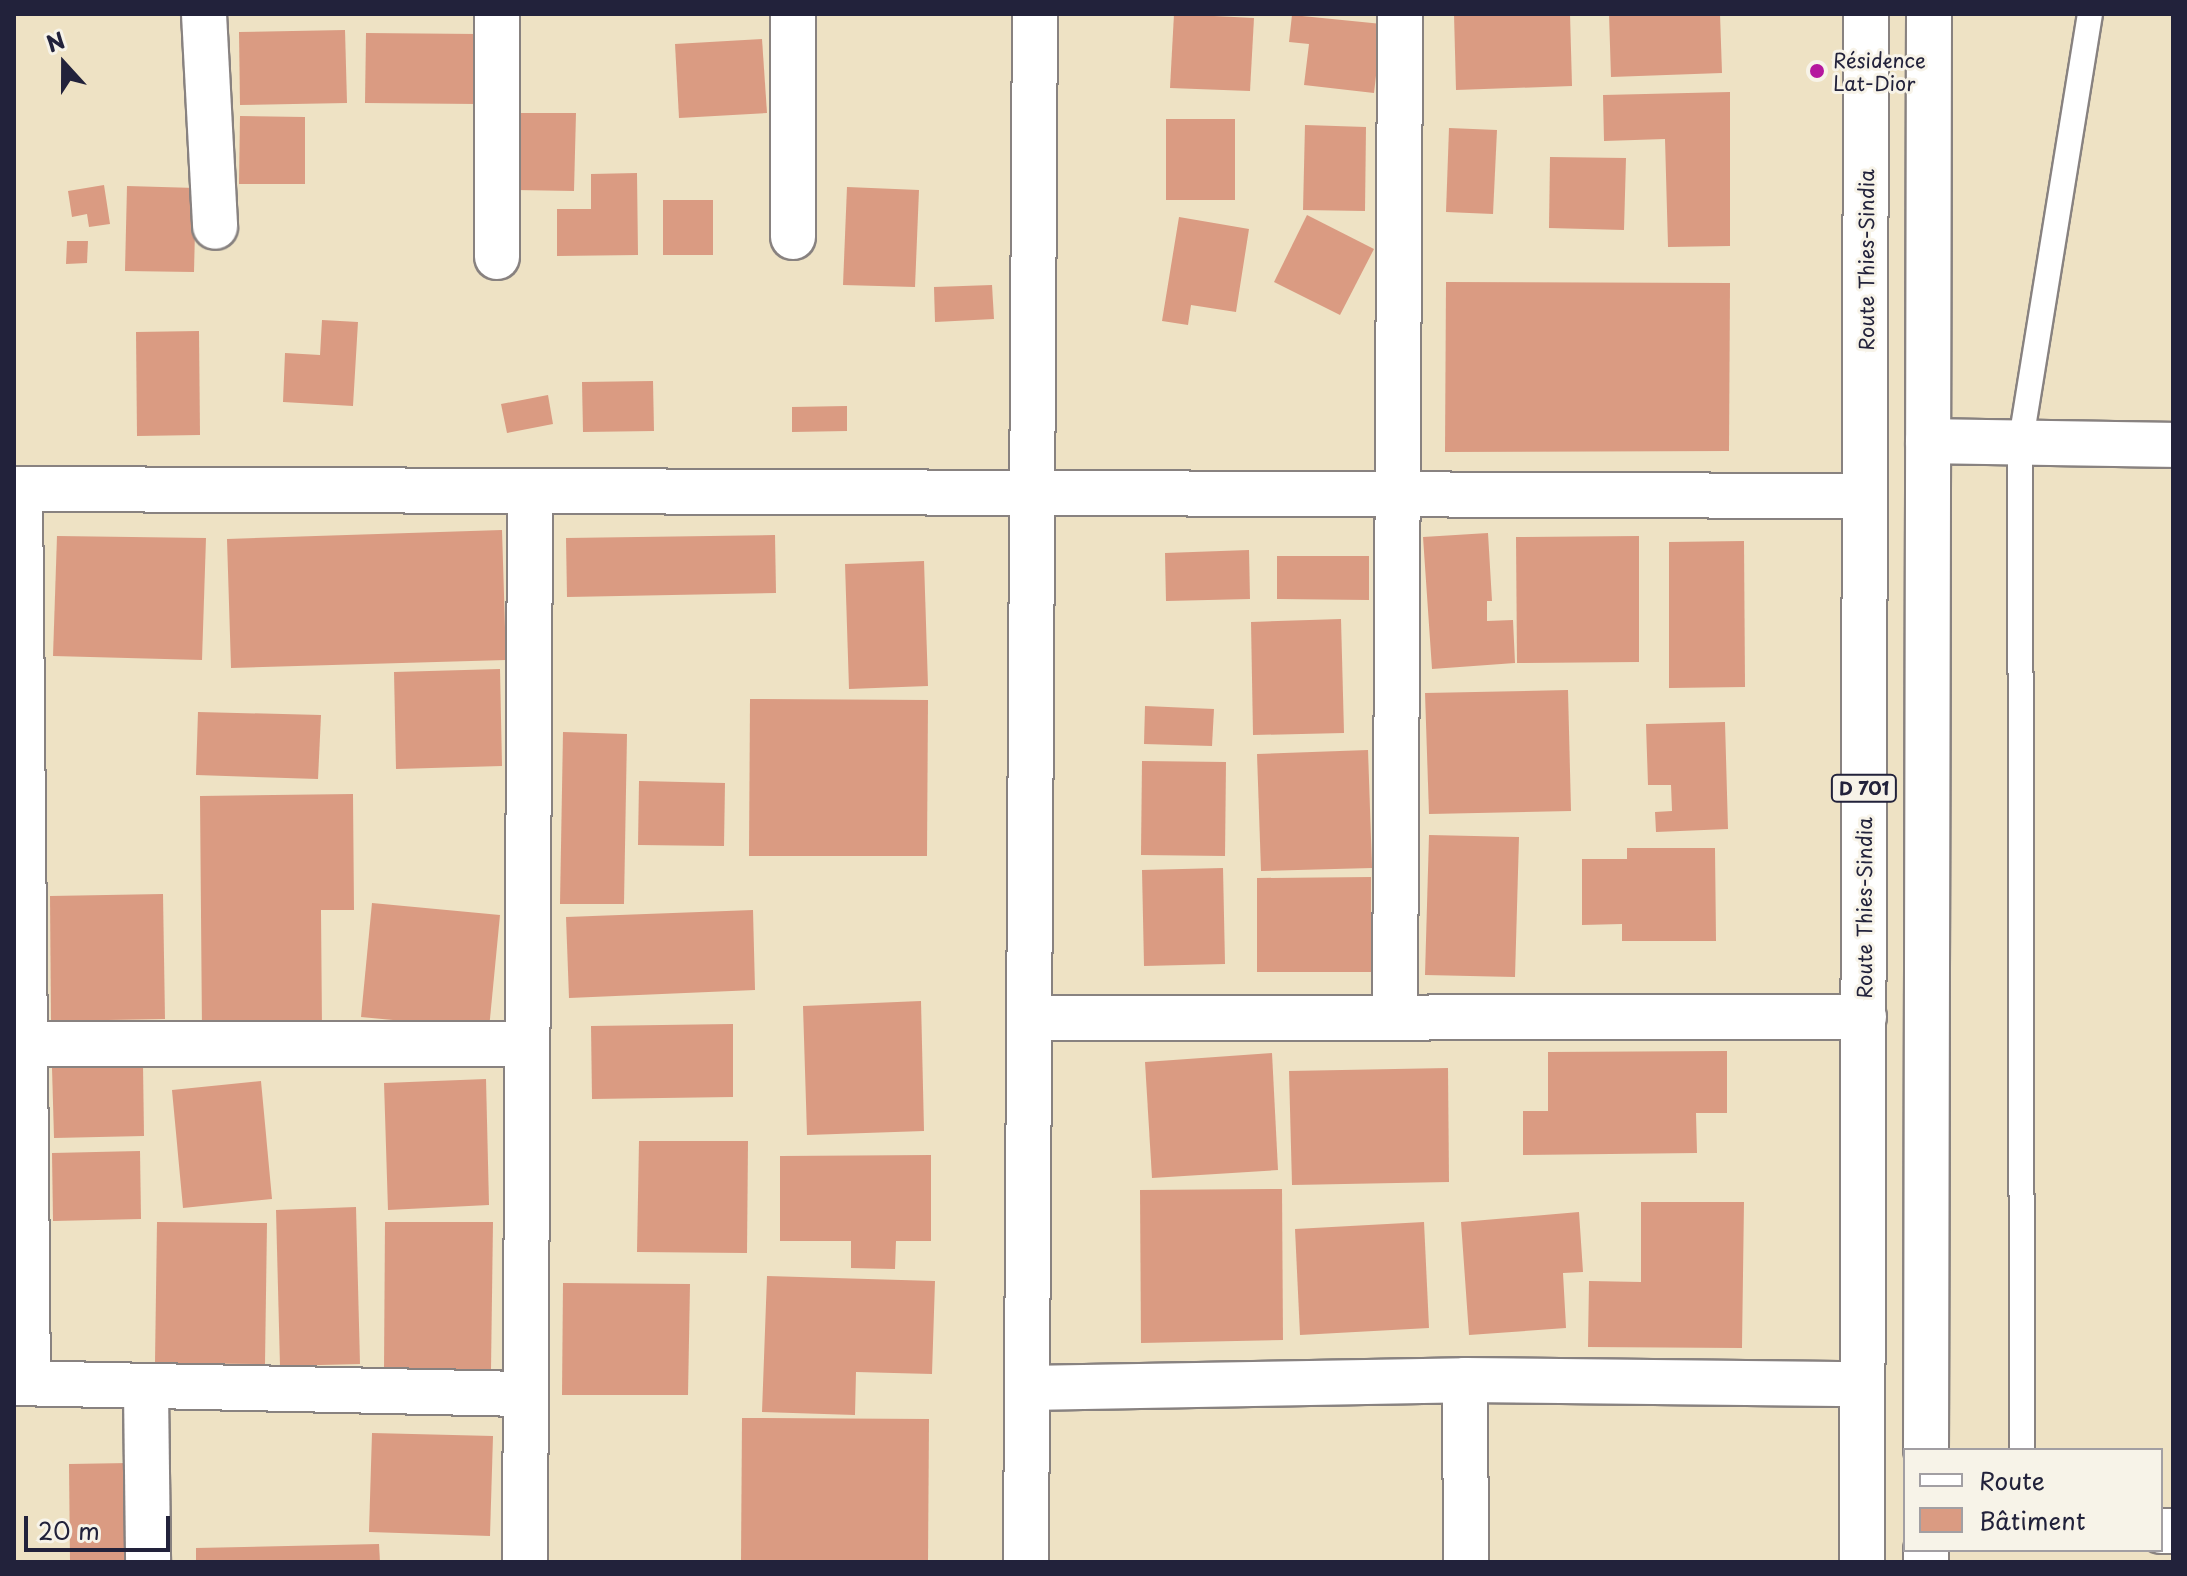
<!DOCTYPE html>
<html>
<head>
<meta charset="utf-8">
<style>
  body { margin:0 }
  #map { position:relative; width:2187px; height:1576px; overflow:hidden; background:#eee2c4; font-family:"Playpen Sans",sans-serif }
  div>[style] { position:absolute }
  [style*='--x'] { left:calc(var(--x)*1px); top:calc(var(--y)*1px); width:calc(var(--w)*1px); rotate:calc(var(--a)*1deg) }
  .building>* { inset:0; background:#da9b82 }
  .roads { filter:drop-shadow(2px 0 #888280) drop-shadow(-2px 0 #888280) drop-shadow(0 2px #888280) drop-shadow(0 -2px #888280) }
  .service>* { height:24px; margin:-12px; padding:0 12px; transform-origin:12px; border-radius:12px; background:#fff }
  .minor>* { height:44px; margin:-22px; padding:0 22px; transform-origin:22px; border-radius:22px; background:#fff }
  .primary>* { height:44px; margin:-22px; padding:0 22px; transform-origin:22px; border-radius:22px; background:#fff }
  .dots>* { width:22px; height:22px; translate:-50% -50%; box-sizing:border-box; border:4px solid #f7f3e8; border-radius:50% }
  span { translate:-50% -50%; white-space:nowrap; text-align:center; line-height:1.15; -webkit-text-stroke:6px #f7f3e8; paint-order:stroke }
  .shield-label span { padding:2px 6px; background:#f7f3e8; border:2px solid; border-radius:6px; -webkit-text-stroke-width:0 }
  .shield-label { font-size:18px; color:#22223b; font-weight:700 }
  .poi-label { font-size:20px; color:#22223b }
  .left { translate:0 -50%; text-align:left }
  .street-label { font-size:20px; color:#22223b }
  .frame { position:absolute; inset:0; border:16px solid #22223b; pointer-events:none }
  .legend { position:absolute; left:1903px; top:1448px; width:260px; height:104px; box-sizing:border-box; background:#f7f3e8; border:2px solid #a29fa3; margin:0; padding:10px 14px; list-style:none; font-size:24px; color:#22223b }
  .legend li { display:flex; align-items:center; gap:16px; height:40px }
  .legend b { width:40px; border:2px solid #a29fa3 }
  .north { position:absolute; left:24px; top:24px; width:80px; height:80px; -webkit-text-stroke:6px #f7f3e8; paint-order:stroke; rotate:339deg; font-size:22px; font-weight:700; line-height:32px; text-align:center; color:#22223b }
  .north::after { content:''; display:block; margin:auto; width:28px; height:36px; background:#22223b; clip-path:polygon(50% 0,100% 100%,50% 72%,0 100%) }
  .scale { position:absolute; left:24px; top:1516px; width:146px; height:36px; box-sizing:border-box; border:4px solid #22223b; border-top:0; padding-left:10px; font-size:24px; line-height:28px; white-space:nowrap; color:#22223b; -webkit-text-stroke:6px #f7f3e8; paint-order:stroke }
</style>
</head>
<body>
<div id="map">
  <div class="building">
    <div style="clip-path:polygon(1174px 14px,1254px 18px,1250px 91px,1170px 88px)"></div>
    <div style="clip-path:polygon(1454px 14px,1570px 14px,1572px 86px,1456px 90px)"></div>
    <div style="clip-path:polygon(1609px 14px,1720px 14px,1722px 73px,1611px 77px)"></div>
    <div style="clip-path:polygon(1292px 15px,1382px 24px,1374px 93px,1304px 85px,1309px 44px,1289px 42px)"></div>
    <div style="clip-path:polygon(345px 30px,347px 103px,240px 105px,239px 32px)"></div>
    <div style="clip-path:polygon(366px 33px,477px 34px,476px 104px,365px 103px)"></div>
    <div style="clip-path:polygon(762px 39px,767px 113px,679px 118px,675px 44px)"></div>
    <div style="clip-path:polygon(1730px 92px,1730px 246px,1668px 247px,1665px 139px,1604px 141px,1603px 95px)"></div>
    <div style="clip-path:polygon(518px 113px,576px 113px,574px 191px,516px 190px)"></div>
    <div style="clip-path:polygon(240px 116px,305px 117px,305px 184px,239px 184px)"></div>
    <div style="clip-path:polygon(1166px 119px,1235px 119px,1235px 200px,1166px 200px)"></div>
    <div style="clip-path:polygon(1305px 125px,1366px 127px,1365px 211px,1303px 210px)"></div>
    <div style="clip-path:polygon(1449px 128px,1497px 130px,1493px 214px,1446px 212px)"></div>
    <div style="clip-path:polygon(1550px 157px,1626px 158px,1624px 230px,1549px 228px)"></div>
    <div style="clip-path:polygon(637px 173px,638px 255px,557px 256px,557px 209px,591px 209px,591px 174px)"></div>
    <div style="clip-path:polygon(104px 185px,110px 224px,89px 227px,87px 214px,72px 217px,68px 191px)"></div>
    <div style="clip-path:polygon(127px 186px,196px 188px,194px 272px,125px 271px)"></div>
    <div style="clip-path:polygon(847px 187px,919px 190px,915px 287px,843px 285px)"></div>
    <div style="clip-path:polygon(663px 200px,713px 200px,713px 255px,663px 255px)"></div>
    <div style="clip-path:polygon(1307px 215px,1374px 249px,1340px 315px,1274px 282px)"></div>
    <div style="clip-path:polygon(1179px 217px,1249px 229px,1236px 312px,1191px 305px,1188px 325px,1162px 321px)"></div>
    <div style="clip-path:polygon(67px 241px,88px 241px,87px 263px,66px 264px)"></div>
    <div style="clip-path:polygon(1446px 282px,1730px 283px,1729px 451px,1445px 452px)"></div>
    <div style="clip-path:polygon(992px 285px,994px 319px,935px 322px,934px 287px)"></div>
    <div style="clip-path:polygon(322px 320px,358px 322px,353px 406px,283px 402px,285px 353px,320px 355px)"></div>
    <div style="clip-path:polygon(199px 331px,200px 435px,137px 436px,136px 332px)"></div>
    <div style="clip-path:polygon(653px 381px,654px 431px,583px 432px,582px 382px)"></div>
    <div style="clip-path:polygon(548px 395px,553px 424px,507px 433px,501px 404px)"></div>
    <div style="clip-path:polygon(847px 406px,847px 431px,792px 432px,792px 407px)"></div>
    <div style="clip-path:polygon(502px 530px,506px 660px,231px 668px,227px 539px)"></div>
    <div style="clip-path:polygon(1488px 533px,1492px 601px,1487px 601px,1487px 621px,1513px 620px,1515px 663px,1432px 669px,1423px 537px)"></div>
    <div style="clip-path:polygon(775px 535px,776px 593px,567px 597px,566px 538px)"></div>
    <div style="clip-path:polygon(57px 536px,206px 538px,202px 660px,53px 656px)"></div>
    <div style="clip-path:polygon(1639px 536px,1639px 662px,1517px 663px,1516px 537px)"></div>
    <div style="clip-path:polygon(1744px 541px,1745px 687px,1669px 688px,1669px 542px)"></div>
    <div style="clip-path:polygon(1249px 550px,1250px 599px,1166px 601px,1165px 553px)"></div>
    <div style="clip-path:polygon(1277px 556px,1369px 556px,1369px 600px,1277px 599px)"></div>
    <div style="clip-path:polygon(924px 561px,928px 686px,849px 689px,845px 564px)"></div>
    <div style="clip-path:polygon(1341px 619px,1344px 733px,1253px 735px,1251px 622px)"></div>
    <div style="clip-path:polygon(500px 669px,502px 766px,396px 769px,394px 672px)"></div>
    <div style="clip-path:polygon(1568px 690px,1571px 811px,1429px 814px,1425px 693px)"></div>
    <div style="clip-path:polygon(750px 699px,928px 700px,927px 856px,749px 856px)"></div>
    <div style="clip-path:polygon(1145px 706px,1214px 709px,1212px 746px,1144px 744px)"></div>
    <div style="clip-path:polygon(198px 712px,321px 715px,318px 779px,196px 775px)"></div>
    <div style="clip-path:polygon(1725px 722px,1728px 829px,1656px 832px,1655px 812px,1672px 811px,1671px 785px,1648px 785px,1646px 724px)"></div>
    <div style="clip-path:polygon(563px 732px,627px 734px,624px 904px,560px 904px)"></div>
    <div style="clip-path:polygon(1368px 750px,1372px 868px,1261px 871px,1257px 754px)"></div>
    <div style="clip-path:polygon(1142px 761px,1226px 762px,1225px 856px,1141px 855px)"></div>
    <div style="clip-path:polygon(639px 781px,725px 783px,724px 846px,638px 845px)"></div>
    <div style="clip-path:polygon(353px 794px,354px 910px,321px 910px,322px 1029px,202px 1031px,200px 796px)"></div>
    <div style="clip-path:polygon(1429px 835px,1519px 837px,1515px 977px,1425px 975px)"></div>
    <div style="clip-path:polygon(1627px 848px,1715px 848px,1716px 941px,1622px 941px,1622px 924px,1582px 925px,1582px 859px,1627px 859px)"></div>
    <div style="clip-path:polygon(1223px 868px,1225px 964px,1144px 966px,1142px 870px)"></div>
    <div style="clip-path:polygon(1371px 877px,1371px 972px,1257px 972px,1257px 878px)"></div>
    <div style="clip-path:polygon(163px 894px,165px 1019px,51px 1021px,50px 896px)"></div>
    <div style="clip-path:polygon(372px 903px,500px 915px,489px 1029px,361px 1017px)"></div>
    <div style="clip-path:polygon(753px 910px,755px 990px,569px 998px,566px 917px)"></div>
    <div style="clip-path:polygon(921px 1001px,924px 1131px,807px 1135px,803px 1006px)"></div>
    <div style="clip-path:polygon(733px 1024px,733px 1097px,592px 1099px,591px 1026px)"></div>
    <div style="clip-path:polygon(1727px 1051px,1727px 1113px,1696px 1113px,1697px 1153px,1523px 1155px,1523px 1111px,1548px 1111px,1548px 1052px)"></div>
    <div style="clip-path:polygon(1272px 1053px,1278px 1170px,1152px 1178px,1145px 1062px)"></div>
    <div style="clip-path:polygon(143px 1065px,144px 1136px,54px 1138px,52px 1068px)"></div>
    <div style="clip-path:polygon(1448px 1068px,1449px 1182px,1292px 1185px,1289px 1071px)"></div>
    <div style="clip-path:polygon(486px 1079px,489px 1205px,388px 1210px,384px 1083px)"></div>
    <div style="clip-path:polygon(261px 1081px,272px 1199px,183px 1208px,172px 1090px)"></div>
    <div style="clip-path:polygon(639px 1141px,748px 1141px,747px 1253px,637px 1252px)"></div>
    <div style="clip-path:polygon(140px 1151px,141px 1219px,53px 1221px,52px 1153px)"></div>
    <div style="clip-path:polygon(931px 1155px,931px 1241px,896px 1241px,895px 1269px,851px 1268px,851px 1241px,780px 1241px,780px 1156px)"></div>
    <div style="clip-path:polygon(1282px 1189px,1283px 1340px,1141px 1343px,1140px 1190px)"></div>
    <div style="clip-path:polygon(1641px 1202px,1744px 1202px,1742px 1348px,1588px 1347px,1589px 1281px,1641px 1282px)"></div>
    <div style="clip-path:polygon(356px 1207px,360px 1364px,280px 1366px,276px 1210px)"></div>
    <div style="clip-path:polygon(1579px 1212px,1583px 1272px,1563px 1273px,1566px 1328px,1469px 1335px,1461px 1222px)"></div>
    <div style="clip-path:polygon(157px 1222px,267px 1223px,265px 1364px,155px 1363px)"></div>
    <div style="clip-path:polygon(385px 1222px,493px 1222px,491px 1369px,384px 1369px)"></div>
    <div style="clip-path:polygon(1424px 1222px,1429px 1328px,1300px 1335px,1295px 1229px)"></div>
    <div style="clip-path:polygon(767px 1276px,935px 1281px,932px 1374px,856px 1372px,855px 1415px,762px 1412px)"></div>
    <div style="clip-path:polygon(563px 1283px,690px 1284px,688px 1395px,562px 1395px)"></div>
    <div style="clip-path:polygon(742px 1418px,929px 1419px,928px 1562px,741px 1562px)"></div>
    <div style="clip-path:polygon(372px 1433px,493px 1436px,490px 1536px,369px 1532px)"></div>
    <div style="clip-path:polygon(129px 1463px,130px 1562px,70px 1562px,69px 1464px)"></div>
    <div style="clip-path:polygon(379px 1544px,380px 1562px,196px 1562px,196px 1548px)"></div>
  </div>
  <div class="roads">
    <div class="service">
      <div style="--x:2022;--y:1450;--w:1004;--a:-90.11"></div>
      <div style="--x:2020;--y:446;--w:438;--a:-80.8"></div>
    </div>
    <div class="minor">
      <div style="--x:204;--y:14;--w:213;--a:87"></div>
      <div style="--x:793;--y:14;--w:223;--a:90"></div>
      <div style="--x:497;--y:257;--w:243;--a:-90"></div>
      <div style="--x:1928;--y:441;--w:245;--a:0.9"></div>
      <div style="--x:14;--y:489;--w:1851;--a:0.22"></div>
      <div style="--x:20;--y:489;--w:894;--a:89.49"></div>
      <div style="--x:1395;--y:1017;--w:1003;--a:-89.71"></div>
      <div style="--x:1029;--y:1018;--w:835;--a:-0.07"></div>
      <div style="--x:22;--y:1044;--w:504;--a:0"></div>
      <div style="--x:1465;--y:1380;--w:182;--a:89.7"></div>
      <div style="--x:14;--y:1383;--w:509;--a:1.24"></div>
      <div style="--x:1027;--y:1388;--w:438;--a:-1"></div>
      <div style="--x:1465;--y:1380;--w:397;--a:0.6"></div>
      <div style="--x:146;--y:1390;--w:172;--a:89.3"></div>
      <div style="--x:2161;--y:1531;--w:12;--a:0"></div>
      <div style="--x:525;--y:1562;--w:1070;--a:-89.73"></div>
      <div style="--x:1026;--y:1562;--w:1548;--a:-89.67"></div>
    </div>
    <div class="primary">
      <div style="--x:1926;--y:1450;--w:1436;--a:-89.88"></div>
      <div style="--x:1862;--y:1562;--w:1548;--a:-89.85"></div>
      <div style="--x:1926;--y:1562;--w:12;--a:-90"></div>
    </div>
  </div>
  <div class="dots">
    <div style="left:1817px;top:71px;background:#b5179e"></div>
  </div>
  <div class="shield-label">
    <span style="left:1864px;top:788px">D 701</span>
  </div>
  <div class="poi-label">
    <span class="left" style="left:1833px;top:72px">Résidence<br>Lat-Dior</span>
  </div>
  <div class="street-label">
    <span style="left:1866px;top:260px;rotate:-90deg">Route Thies-Sindia</span>
    <span style="left:1864px;top:908px;rotate:-90deg">Route Thies-Sindia</span>
  </div>
  <div class="frame"></div>
  <ul class="legend">
  <li><b style="height:10px;background:#fff"></b>Route</li>
  <li><b style="height:22px;background:#da9b82"></b>Bâtiment</li>
  </ul>
  <div class="north">N</div>
  <div class="scale">20 m</div>
</div>
</body>
</html>
